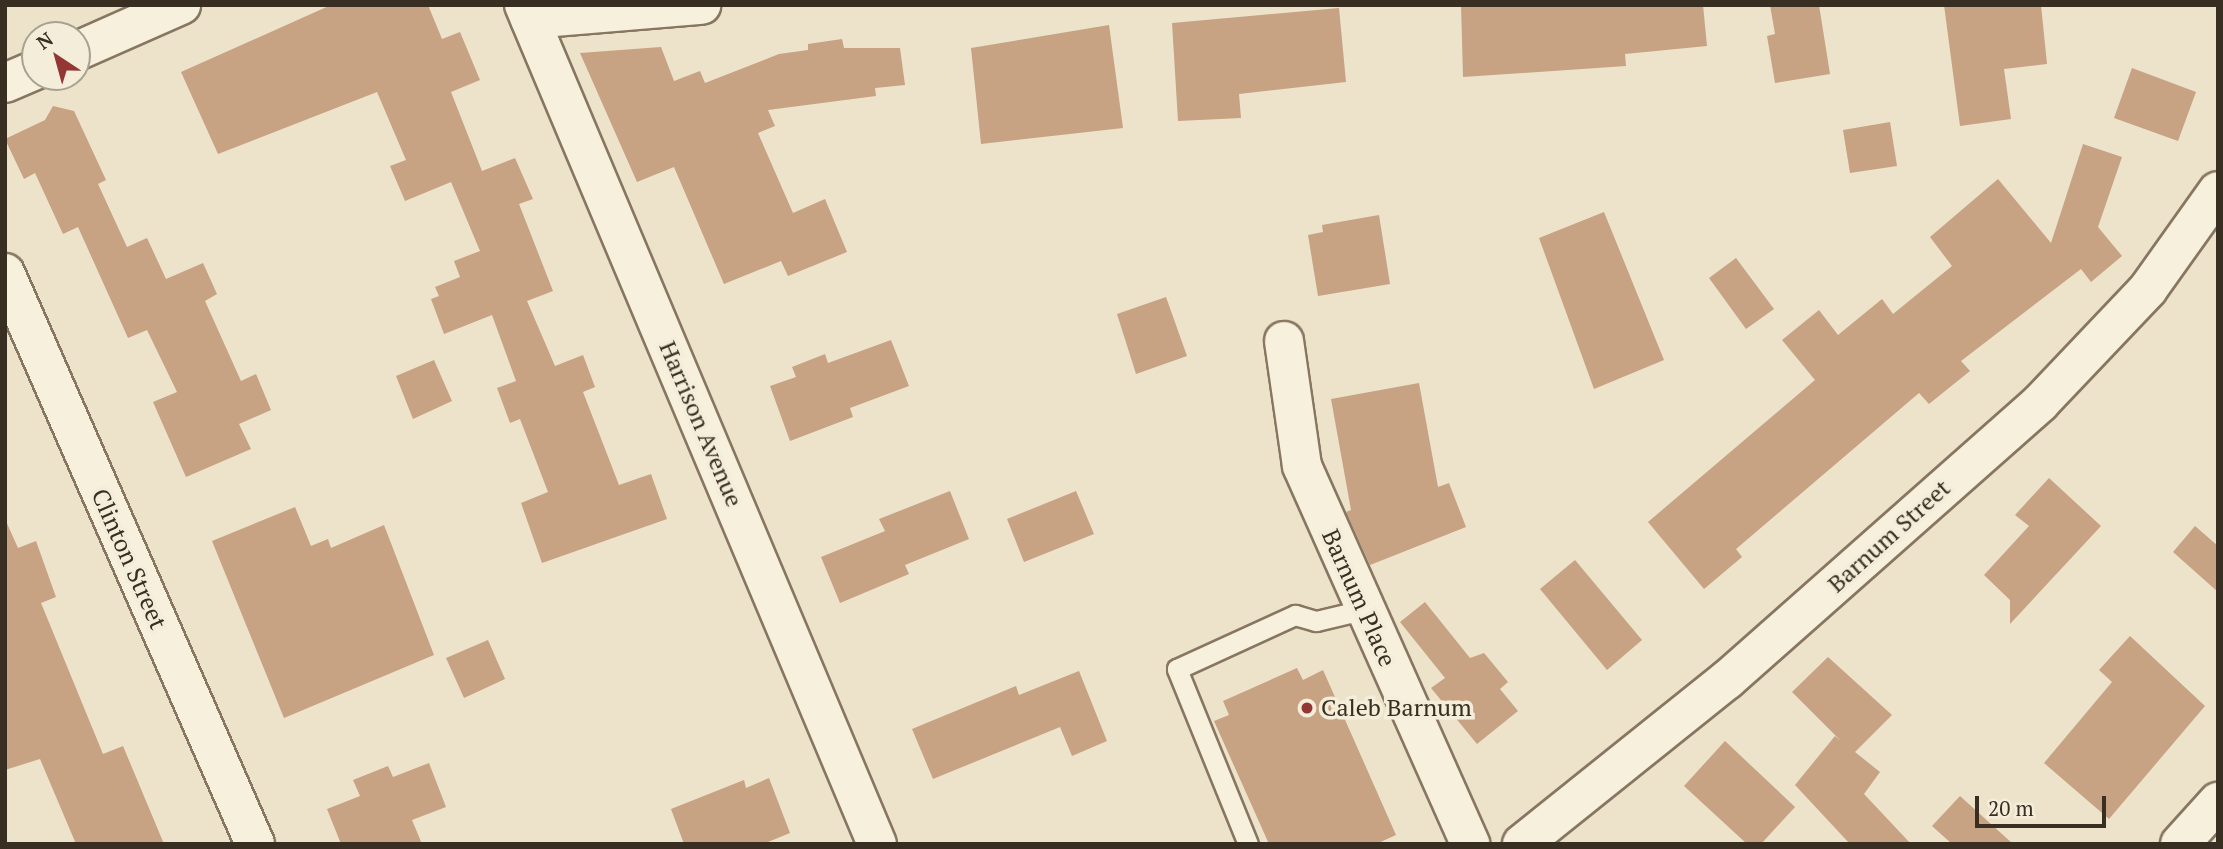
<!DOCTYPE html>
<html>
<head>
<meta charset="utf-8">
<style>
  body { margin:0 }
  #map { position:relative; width:2223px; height:849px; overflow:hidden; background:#ece3ca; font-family:"PT Serif",serif }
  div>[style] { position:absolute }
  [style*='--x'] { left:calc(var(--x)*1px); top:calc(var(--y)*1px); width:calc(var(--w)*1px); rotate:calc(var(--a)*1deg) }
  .building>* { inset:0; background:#c7a283 }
  .roads { filter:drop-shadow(2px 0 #877660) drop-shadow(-2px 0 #877660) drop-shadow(0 2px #877660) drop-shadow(0 -2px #877660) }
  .service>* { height:19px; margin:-9.5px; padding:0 9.5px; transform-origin:9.5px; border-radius:9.5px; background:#f7f0dd }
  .minor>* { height:38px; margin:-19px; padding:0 19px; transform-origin:19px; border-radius:19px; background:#f7f0dd }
  .dots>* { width:19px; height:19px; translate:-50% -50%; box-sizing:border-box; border:4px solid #f4edd9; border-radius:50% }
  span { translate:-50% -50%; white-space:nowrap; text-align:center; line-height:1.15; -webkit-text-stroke:7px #f4edd9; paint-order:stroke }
  .street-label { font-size:24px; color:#392e22 }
  .poi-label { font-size:24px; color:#392e22 }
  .left { translate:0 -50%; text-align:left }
  .frame { position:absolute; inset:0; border:7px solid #392e22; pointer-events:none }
  .north { position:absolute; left:21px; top:21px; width:70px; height:70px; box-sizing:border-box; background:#f4edd9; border:2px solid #a9a190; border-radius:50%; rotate:324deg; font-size:19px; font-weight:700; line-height:28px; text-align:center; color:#392e22 }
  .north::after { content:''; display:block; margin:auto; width:24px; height:32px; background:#923734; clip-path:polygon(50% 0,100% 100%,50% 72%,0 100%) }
  .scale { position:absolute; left:1975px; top:796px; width:131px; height:32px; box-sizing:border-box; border:4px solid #392e22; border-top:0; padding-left:9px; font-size:21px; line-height:24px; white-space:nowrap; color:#392e22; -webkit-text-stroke:5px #f4edd9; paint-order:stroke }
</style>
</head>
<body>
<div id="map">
  <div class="building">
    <div style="clip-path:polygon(331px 5px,428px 5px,442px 39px,460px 32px,480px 80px,451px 92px,482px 171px,515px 158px,533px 199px,519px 204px,553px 291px,527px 301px,555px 366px,583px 355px,595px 387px,583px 392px,619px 485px,651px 474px,667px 519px,542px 563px,521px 503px,548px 492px,520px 419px,510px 423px,497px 388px,516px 381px,492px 315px,444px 334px,431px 299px,439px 296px,435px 287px,460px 277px,454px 261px,480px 251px,451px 182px,405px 201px,390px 166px,406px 160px,377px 92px,218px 154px,181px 72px)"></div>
    <div style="clip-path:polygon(1461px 5px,1703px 5px,1707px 46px,1625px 54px,1626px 66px,1463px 77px)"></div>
    <div style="clip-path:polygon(1770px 5px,1819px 5px,1830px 74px,1775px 83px,1767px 36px,1775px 34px)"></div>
    <div style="clip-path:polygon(1944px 5px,2041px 5px,2047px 64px,2004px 69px,2011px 119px,1960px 126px)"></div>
    <div style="clip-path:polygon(1339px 8px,1346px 82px,1239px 94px,1241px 118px,1178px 121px,1172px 23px)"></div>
    <div style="clip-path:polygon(1109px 25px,1123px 128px,981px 144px,971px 48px)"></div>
    <div style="clip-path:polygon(842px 39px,844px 48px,900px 48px,905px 85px,875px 88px,876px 96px,768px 110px,775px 126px,758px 133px,793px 213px,825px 199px,847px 252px,788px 276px,781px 261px,724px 284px,674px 167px,637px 182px,580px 53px,661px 47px,674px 81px,700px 71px,705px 83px,779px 54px,808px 50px,808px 44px)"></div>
    <div style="clip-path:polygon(2132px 68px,2196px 92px,2178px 141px,2114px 118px)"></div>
    <div style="clip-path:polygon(53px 106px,74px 111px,106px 180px,98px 184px,127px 247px,147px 238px,166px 279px,203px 263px,217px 294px,205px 301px,241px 381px,256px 374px,271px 410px,239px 424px,251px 449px,186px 477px,153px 402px,177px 392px,147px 330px,128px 338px,78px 227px,63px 234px,35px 173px,24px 179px,5px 139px,45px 120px)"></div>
    <div style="clip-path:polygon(1890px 122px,1897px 166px,1850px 173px,1843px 130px)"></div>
    <div style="clip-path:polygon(2083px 144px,2122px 157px,2098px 227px,2122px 256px,2091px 282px,2081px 269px,1961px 361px,1970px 371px,1929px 404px,1919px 393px,1736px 549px,1742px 557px,1704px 589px,1648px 522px,1815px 380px,1782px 340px,1819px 310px,1838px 335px,1882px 299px,1893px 314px,1952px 266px,1930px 237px,1998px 179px,2051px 243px)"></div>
    <div style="clip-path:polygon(1604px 212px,1664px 360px,1594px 389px,1539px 238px)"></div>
    <div style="clip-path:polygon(1379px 215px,1390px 284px,1318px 296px,1308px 235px,1323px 232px,1322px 225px)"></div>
    <div style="clip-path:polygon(1736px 258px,1774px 309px,1746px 329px,1709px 278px)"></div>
    <div style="clip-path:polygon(1166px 297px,1187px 356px,1136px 374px,1117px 314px)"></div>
    <div style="clip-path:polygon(891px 340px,909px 386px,850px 408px,853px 417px,790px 441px,770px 386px,796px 377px,792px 367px,825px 354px,828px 363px)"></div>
    <div style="clip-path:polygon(434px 360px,452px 401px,413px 419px,396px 376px)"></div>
    <div style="clip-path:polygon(1419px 383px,1438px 487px,1449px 483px,1466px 527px,1370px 565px,1346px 512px,1351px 510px,1331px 399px)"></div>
    <div style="clip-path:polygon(2049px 478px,2101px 526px,2010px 624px,2010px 600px,1984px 575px,2029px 526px,2015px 515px)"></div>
    <div style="clip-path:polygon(950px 491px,969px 539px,905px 565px,909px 574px,840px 603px,821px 557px,885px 531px,879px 519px)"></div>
    <div style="clip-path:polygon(1076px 491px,1094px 534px,1024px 562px,1007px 519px)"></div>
    <div style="clip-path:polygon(295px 507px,311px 546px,328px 539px,331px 548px,384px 525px,434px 655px,284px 718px,212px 541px)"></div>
    <div style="clip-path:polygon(5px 519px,18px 548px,36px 541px,56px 597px,41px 603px,103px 754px,123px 746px,164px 844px,76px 844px,40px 759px,5px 770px)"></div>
    <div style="clip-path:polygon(2195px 526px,2218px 546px,2218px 592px,2173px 552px)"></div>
    <div style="clip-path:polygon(1575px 560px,1642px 640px,1607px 670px,1540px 589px)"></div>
    <div style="clip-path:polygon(1425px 602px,1470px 658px,1484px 653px,1508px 682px,1500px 689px,1518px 711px,1477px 744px,1431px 688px,1445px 678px,1400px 622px)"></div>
    <div style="clip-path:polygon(2130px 636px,2205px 706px,2109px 819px,2044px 763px,2112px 682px,2099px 670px)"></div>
    <div style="clip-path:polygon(488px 640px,505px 679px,464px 698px,446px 658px)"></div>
    <div style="clip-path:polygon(1828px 657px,1892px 715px,1855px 752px,1880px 772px,1864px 794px,1911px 844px,1850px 844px,1795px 785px,1835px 736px,1841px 741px,1792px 692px)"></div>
    <div style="clip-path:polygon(1297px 668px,1303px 680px,1323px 670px,1396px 835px,1376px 844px,1269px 844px,1214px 721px,1229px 715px,1223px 701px)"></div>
    <div style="clip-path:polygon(1079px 671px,1107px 741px,1072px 756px,1060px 727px,933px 779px,912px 729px,1016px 686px,1019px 695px)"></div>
    <div style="clip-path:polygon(1725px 741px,1795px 807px,1761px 844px,1747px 844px,1684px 786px)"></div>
    <div style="clip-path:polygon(429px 763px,446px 807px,412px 820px,422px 844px,341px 844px,327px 809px,360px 796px,353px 780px,388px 766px,393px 777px)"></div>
    <div style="clip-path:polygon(769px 778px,790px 833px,763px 844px,684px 844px,671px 809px,744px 780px,746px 788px)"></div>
    <div style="clip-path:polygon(1960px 796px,2013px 844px,1952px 844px,1932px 826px)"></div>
  </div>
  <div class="roads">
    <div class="service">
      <div style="--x:1248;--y:844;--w:189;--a:-112.1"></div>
      <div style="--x:1177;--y:669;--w:130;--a:-24.6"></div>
      <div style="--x:1295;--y:615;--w:22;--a:16"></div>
      <div style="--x:1316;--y:621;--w:48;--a:-13.2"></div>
    </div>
    <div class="minor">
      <div style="--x:524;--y:5;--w:910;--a:67.18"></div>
      <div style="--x:530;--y:19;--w:172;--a:-4.7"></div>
      <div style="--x:77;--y:51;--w:114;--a:-23.9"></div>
      <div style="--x:5;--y:83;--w:33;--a:-23"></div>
      <div style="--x:5;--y:273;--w:623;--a:66.35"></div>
      <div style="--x:1284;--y:341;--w:126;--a:81.8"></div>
      <div style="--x:1302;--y:466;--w:414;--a:66"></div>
      <div style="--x:1522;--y:844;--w:263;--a:-38.7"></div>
      <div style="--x:1727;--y:680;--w:418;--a:-41.5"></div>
      <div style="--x:2040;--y:403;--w:157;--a:-46.5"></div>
      <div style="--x:2148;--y:289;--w:120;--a:-54.5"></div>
      <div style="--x:2180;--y:844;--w:57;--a:-47.9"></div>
    </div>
  </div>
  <div class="dots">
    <div style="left:1307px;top:708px;background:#923734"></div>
  </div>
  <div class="street-label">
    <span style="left:701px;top:424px;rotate:67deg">Harrison Avenue</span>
    <span style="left:1889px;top:536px;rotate:-42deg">Barnum Street</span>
    <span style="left:129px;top:559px;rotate:66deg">Clinton Street</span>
    <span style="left:1359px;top:598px;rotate:66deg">Barnum Place</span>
  </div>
  <div class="poi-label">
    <span class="left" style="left:1321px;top:708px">Caleb Barnum</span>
  </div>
  <div class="frame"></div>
  <div class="north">N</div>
  <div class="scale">20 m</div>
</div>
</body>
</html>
